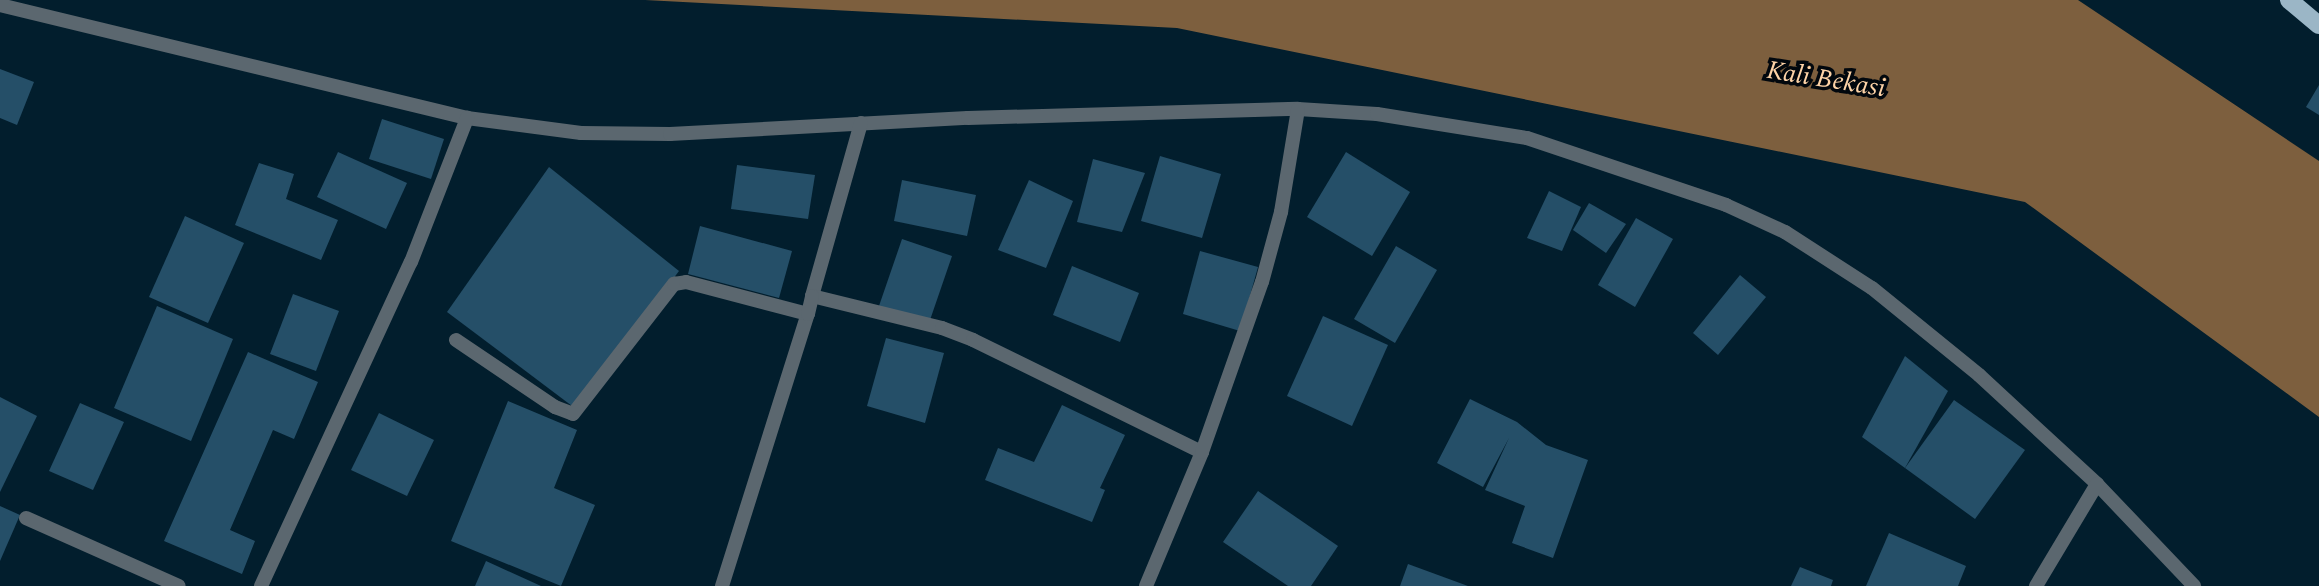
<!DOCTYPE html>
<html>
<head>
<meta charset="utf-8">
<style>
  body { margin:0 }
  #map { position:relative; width:2319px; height:586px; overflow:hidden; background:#021e2d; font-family:Spectral,serif }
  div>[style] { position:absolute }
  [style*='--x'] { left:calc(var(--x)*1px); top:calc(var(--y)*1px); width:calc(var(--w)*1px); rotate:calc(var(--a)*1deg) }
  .water>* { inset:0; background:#7d5f3e }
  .building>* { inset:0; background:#254f68 }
  .service>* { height:14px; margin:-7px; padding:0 7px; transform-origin:7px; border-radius:7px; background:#5b676f }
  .minor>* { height:14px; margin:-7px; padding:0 7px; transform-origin:7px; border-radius:7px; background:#5b676f }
  .primary>* { height:18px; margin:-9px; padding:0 9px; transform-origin:9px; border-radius:9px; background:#9bb6c6 }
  span { translate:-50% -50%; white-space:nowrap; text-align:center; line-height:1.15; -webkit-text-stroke:7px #01070d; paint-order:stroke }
  .water-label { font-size:26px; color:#fdd3a7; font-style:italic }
</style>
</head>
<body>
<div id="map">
  <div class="water">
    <div style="clip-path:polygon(645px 0,2078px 0,2319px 161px,2319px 417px,2025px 202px,1177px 28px)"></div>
  </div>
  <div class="building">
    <div style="clip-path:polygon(0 69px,34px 82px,17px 125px,0 118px)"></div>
    <div style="clip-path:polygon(2319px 85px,2319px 115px,2306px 107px)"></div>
    <div style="clip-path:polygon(382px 119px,444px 139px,431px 179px,369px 159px)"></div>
    <div style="clip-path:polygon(338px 152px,407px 183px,386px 229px,317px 197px)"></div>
    <div style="clip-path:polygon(1346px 152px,1410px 192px,1372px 256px,1307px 217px)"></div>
    <div style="clip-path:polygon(1160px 156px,1221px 174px,1202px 238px,1141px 221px)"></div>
    <div style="clip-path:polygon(1093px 159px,1145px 173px,1122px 232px,1077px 222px)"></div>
    <div style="clip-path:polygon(259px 163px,294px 174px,286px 199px,338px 220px,321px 260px,235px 225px)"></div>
    <div style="clip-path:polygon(737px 165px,815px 175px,808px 219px,731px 209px)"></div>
    <div style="clip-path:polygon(549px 167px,679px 271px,576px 409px,447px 312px)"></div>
    <div style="clip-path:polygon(902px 180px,976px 195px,967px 236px,894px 221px)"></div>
    <div style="clip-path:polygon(1029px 180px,1073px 201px,1046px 268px,998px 250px)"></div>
    <div style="clip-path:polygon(1549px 191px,1581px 207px,1562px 251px,1527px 238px)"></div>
    <div style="clip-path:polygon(1589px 203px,1626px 224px,1606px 253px,1573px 230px)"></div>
    <div style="clip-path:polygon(185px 216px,244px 243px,208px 323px,149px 297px)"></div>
    <div style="clip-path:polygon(1636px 218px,1673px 239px,1635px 307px,1598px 285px)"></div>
    <div style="clip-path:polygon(700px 226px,792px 251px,779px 298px,688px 274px)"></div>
    <div style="clip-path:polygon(902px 239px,952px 256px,929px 323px,879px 306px)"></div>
    <div style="clip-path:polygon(1396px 246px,1437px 270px,1395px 343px,1354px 319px)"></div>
    <div style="clip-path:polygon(1200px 251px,1258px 267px,1240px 331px,1183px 314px)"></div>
    <div style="clip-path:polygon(1072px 266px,1139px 293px,1120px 342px,1053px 315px)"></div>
    <div style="clip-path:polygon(1740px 275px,1766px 297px,1718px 355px,1693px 333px)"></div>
    <div style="clip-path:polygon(293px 294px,339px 311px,316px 371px,270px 354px)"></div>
    <div style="clip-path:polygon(157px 306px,233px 339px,191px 441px,114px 408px)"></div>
    <div style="clip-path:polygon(1323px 316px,1388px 345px,1352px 426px,1287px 396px)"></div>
    <div style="clip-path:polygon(886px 338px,944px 353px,925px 423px,867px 406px)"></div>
    <div style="clip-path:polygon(248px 352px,318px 382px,294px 439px,273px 430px,230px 530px,255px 541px,242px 574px,164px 541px)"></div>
    <div style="clip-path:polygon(1905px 356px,1948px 391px,1905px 468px,1862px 437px)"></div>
    <div style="clip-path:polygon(0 397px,37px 416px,0 492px)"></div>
    <div style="clip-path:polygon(1470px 399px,1517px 422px,1546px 445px,1588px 460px,1553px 558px,1512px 543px,1525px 506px,1485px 490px,1509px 438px,1483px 487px,1437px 463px)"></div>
    <div style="clip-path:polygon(1954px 400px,2025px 450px,1975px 519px,1905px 468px)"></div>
    <div style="clip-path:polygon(508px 401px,577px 430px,554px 488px,595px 505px,561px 586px,451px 541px)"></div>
    <div style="clip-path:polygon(80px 403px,124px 422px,93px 490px,49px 471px)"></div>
    <div style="clip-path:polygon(1062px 405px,1125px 435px,1100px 488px,1105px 490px,1092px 522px,985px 480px,998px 448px,1034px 462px)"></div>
    <div style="clip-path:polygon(379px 413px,434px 440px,407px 496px,351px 470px)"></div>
    <div style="clip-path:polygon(1258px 491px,1338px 546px,1311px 586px,1288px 586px,1223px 542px)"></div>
    <div style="clip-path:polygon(0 506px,20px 515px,0 561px)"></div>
    <div style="clip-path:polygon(1889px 533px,1966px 566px,1958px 586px,1866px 586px)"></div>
    <div style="clip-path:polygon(486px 561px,541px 586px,475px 586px)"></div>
    <div style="clip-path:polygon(1408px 564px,1468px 586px,1400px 586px)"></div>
    <div style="clip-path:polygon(1800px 567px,1833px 580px,1831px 586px,1791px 586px)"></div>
  </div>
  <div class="service">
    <div style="--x:722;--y:586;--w:285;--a:-72.5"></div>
  </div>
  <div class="minor">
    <div style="--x:0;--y:5;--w:480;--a:13.6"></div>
    <div style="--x:467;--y:118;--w:115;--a:7.5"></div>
    <div style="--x:581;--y:133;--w:89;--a:0.6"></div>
    <div style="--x:670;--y:134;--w:298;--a:-3.1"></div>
    <div style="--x:968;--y:118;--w:330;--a:-1.6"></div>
    <div style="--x:1298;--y:109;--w:79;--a:3.6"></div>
    <div style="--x:1377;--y:114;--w:152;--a:9.1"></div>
    <div style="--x:1527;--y:138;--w:210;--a:18.6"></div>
    <div style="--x:1726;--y:205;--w:65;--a:24.6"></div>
    <div style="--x:1785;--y:232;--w:103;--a:32.8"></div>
    <div style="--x:1872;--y:288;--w:138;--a:39.1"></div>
    <div style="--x:1979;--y:375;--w:161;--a:42.7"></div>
    <div style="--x:2097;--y:484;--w:141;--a:46.4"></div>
    <div style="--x:861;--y:123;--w:180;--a:105.8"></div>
    <div style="--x:812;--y:296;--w:134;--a:13.8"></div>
    <div style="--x:942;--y:328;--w:33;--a:21"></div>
    <div style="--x:973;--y:340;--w:255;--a:26.1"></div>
    <div style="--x:456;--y:340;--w:120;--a:34.1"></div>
    <div style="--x:555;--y:407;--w:19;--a:21"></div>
    <div style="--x:573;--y:414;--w:165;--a:-52.2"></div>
    <div style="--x:674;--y:284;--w:12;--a:-9"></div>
    <div style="--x:686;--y:282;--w:126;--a:14.7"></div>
    <div style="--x:808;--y:314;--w:18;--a:-77"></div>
    <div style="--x:26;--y:518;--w:167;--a:24"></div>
    <div style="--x:261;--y:586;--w:357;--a:-65.2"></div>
    <div style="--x:411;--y:262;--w:155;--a:-68.7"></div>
    <div style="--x:1146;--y:586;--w:145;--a:-67.3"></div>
    <div style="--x:1202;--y:452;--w:180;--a:-70.6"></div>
    <div style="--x:1262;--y:282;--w:73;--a:-74.8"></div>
    <div style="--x:1281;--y:212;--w:104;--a:-80.6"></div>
    <div style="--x:2036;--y:586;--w:119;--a:-59.1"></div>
  </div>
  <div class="primary">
    <div style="--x:2289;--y:0;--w:39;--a:40"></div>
  </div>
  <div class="water-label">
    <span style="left:1826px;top:80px;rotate:9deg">Kali Bekasi</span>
  </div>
</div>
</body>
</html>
